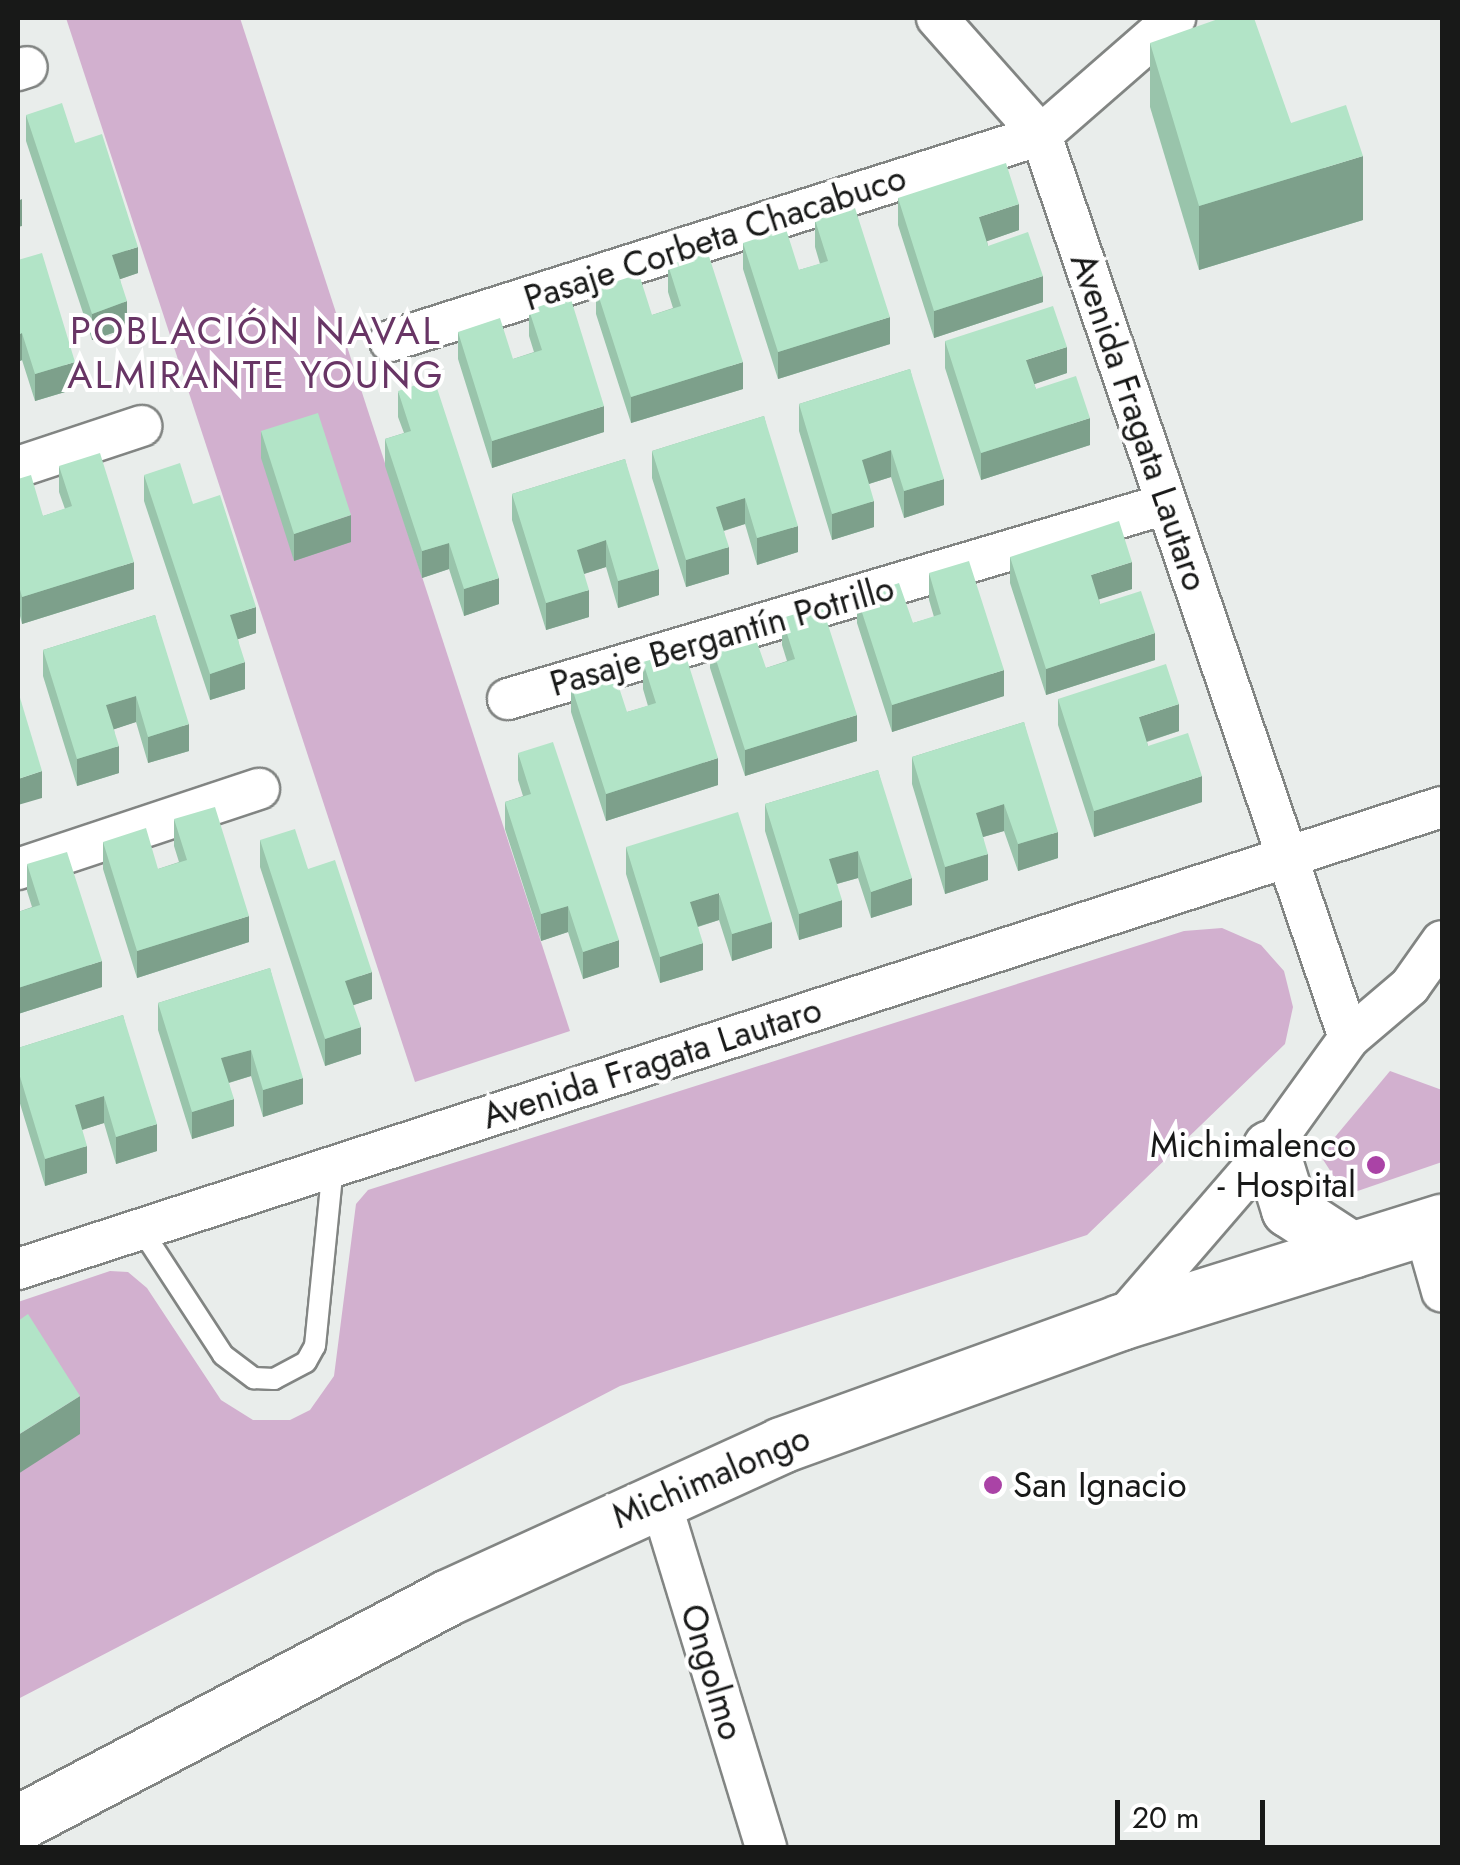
<!DOCTYPE html>
<html>
<head>
<meta charset="utf-8">
<style>
  body { margin:0 }
  #map { position:relative; width:1460px; height:1865px; overflow:hidden; background:#e9edeb; font-family:Jost,sans-serif }
  div>[style] { position:absolute }
  [style*='--x'] { left:calc(var(--x)*1px); top:calc(var(--y)*1px); width:calc(var(--w)*1px); rotate:calc(var(--a)*1deg) }
  .green>* { inset:0; background:#d2b0cf }
  .roads { filter:drop-shadow(2px 0 #828583) drop-shadow(-2px 0 #828583) drop-shadow(0 2px #828583) drop-shadow(0 -2px #828583) }
  .lane>* { height:20px; margin:-10px; padding:0 10px; transform-origin:10px; border-radius:10px; background:#fff }
  .street>* { height:40px; margin:-20px; padding:0 20px; transform-origin:20px; border-radius:20px; background:#fff }
  .secondary>* { height:55px; margin:-27.5px; padding:0 27.5px; transform-origin:27.5px; border-radius:27.5px; background:#fff }
  .wall>* { inset:0; background:#99c4ab }
  .shaded-wall>* { inset:0; background:#7da08b }
  .building>* { inset:0; background:#b2e4c7 }
  .dots>* { width:28px; height:28px; translate:-50% -50%; box-sizing:border-box; border:5px solid #fff; border-radius:50% }
  span { translate:-50% -50%; white-space:nowrap; text-align:center; line-height:1.15; -webkit-text-stroke:8px #fff; paint-order:stroke }
  .street-label { font-size:35px; color:#181918 }
  .poi-label { font-size:35px; color:#181918 }
  .right { translate:-100% -50%; text-align:right }
  .left { translate:0 -50%; text-align:left }
  .neighbourhood-label { font-size:38px; color:#683565; letter-spacing:2.5px }
  .frame { position:absolute; inset:0; border:20px solid #181918; pointer-events:none }
  .scale { position:absolute; left:1115px; top:1800px; width:150px; height:45px; box-sizing:border-box; border:5px solid #181918; border-top:0; padding-left:12px; font-size:30px; line-height:35px; white-space:nowrap; color:#181918; -webkit-text-stroke:8px #fff; paint-order:stroke }
</style>
</head>
<body>
<div id="map">
  <div class="green">
    <div style="clip-path:polygon(66px 18px,240px 18px,570px 1031px,415px 1082px)"></div>
    <div style="clip-path:polygon(1222px 928px,1261px 945px,1284px 971px,1293px 1007px,1285px 1044px,1087px 1235px,620px 1386px,18px 1699px,18px 1302px,110px 1271px,128px 1272px,147px 1288px,221px 1400px,253px 1420px,290px 1420px,310px 1410px,334px 1376px,356px 1204px,368px 1190px,1184px 931px)"></div>
    <div style="clip-path:polygon(1390px 1071px,1442px 1090px,1442px 1162px,1346px 1195px,1320px 1155px)"></div>
  </div>
  <div class="roads">
    <div class="lane">
      <div style="--x:141;--y:1229;--w:150;--a:56.9"></div>
      <div style="--x:223;--y:1355;--w:39;--a:37"></div>
      <div style="--x:254;--y:1378;--w:20;--a:3"></div>
      <div style="--x:274;--y:1379;--w:36;--a:-28"></div>
      <div style="--x:306;--y:1362;--w:18;--a:-61"></div>
      <div style="--x:315;--y:1346;--w:181;--a:-84.3"></div>
    </div>
    <div class="street">
      <div style="--x:937;--y:18;--w:157;--a:48.4"></div>
      <div style="--x:1041;--y:135;--w:954;--a:71.17"></div>
      <div style="--x:18;--y:70;--w:9;--a:-18"></div>
      <div style="--x:390;--y:341;--w:683;--a:-17.56"></div>
      <div style="--x:1041;--y:135;--w:178;--a:-41.1"></div>
      <div style="--x:18;--y:467;--w:130;--a:-18.4"></div>
      <div style="--x:508;--y:699;--w:686;--a:-16.51"></div>
      <div style="--x:18;--y:869;--w:254;--a:-18.4"></div>
      <div style="--x:1424;--y:1228;--w:66;--a:74.1"></div>
      <div style="--x:18;--y:1269;--w:1497;--a:-17.98"></div>
      <div style="--x:1120;--y:1322;--w:230;--a:-49.2"></div>
      <div style="--x:1270;--y:1148;--w:135;--a:-54.3"></div>
      <div style="--x:1349;--y:1038;--w:80;--a:-40.4"></div>
      <div style="--x:1410;--y:986;--w:55;--a:-54.6"></div>
      <div style="--x:659;--y:1497;--w:367;--a:73"></div>
    </div>
    <div class="secondary">
      <div style="--x:1270;--y:1148;--w:64;--a:72.7"></div>
      <div style="--x:1289;--y:1209;--w:75;--a:33.1"></div>
      <div style="--x:18;--y:1823;--w:484;--a:-27.7"></div>
      <div style="--x:446;--y:1598;--w:368;--a:-24.5"></div>
      <div style="--x:781;--y:1445;--w:361;--a:-19.9"></div>
      <div style="--x:1120;--y:1322;--w:337;--a:-17.3"></div>
    </div>
  </div>
  <div class="wall">
    <div style="clip-path:polygon(1150px 43px,1291px 123px,1363px 220px,1199px 270px,1150px 107px)"></div>
    <div style="clip-path:polygon(26px 115px,75px 143px,138px 273px,120px 279px,127px 328px,92px 340px,26px 141px)"></div>
    <div style="clip-path:polygon(898px 198px,1019px 230px,987px 241px,988px 246px,1043px 302px,934px 338px,898px 225px)"></div>
    <div style="clip-path:polygon(815px 220px,890px 344px,778px 379px,743px 269px,743px 243px,799px 270px,820px 264px,815px 247px)"></div>
    <div style="clip-path:polygon(18px 260px,75px 389px,35px 401px,22px 360px,18px 362px)"></div>
    <div style="clip-path:polygon(668px 265px,743px 389px,631px 423px,596px 314px,596px 288px,652px 315px,673px 308px,668px 292px)"></div>
    <div style="clip-path:polygon(529px 310px,604px 432px,492px 468px,458px 359px,458px 332px,513px 359px,534px 352px,529px 336px)"></div>
    <div style="clip-path:polygon(945px 341px,1067px 373px,1034px 384px,1036px 389px,1090px 445px,981px 480px,945px 368px)"></div>
    <div style="clip-path:polygon(910px 369px,944px 505px,904px 518px,891px 477px,869px 484px,874px 527px,832px 540px,799px 431px,799px 404px)"></div>
    <div style="clip-path:polygon(398px 391px,499px 604px,464px 616px,449px 569px,422px 578px,385px 466px,385px 439px,404px 433px,398px 417px)"></div>
    <div style="clip-path:polygon(764px 416px,798px 552px,757px 565px,745px 524px,724px 531px,729px 574px,686px 587px,652px 478px,652px 451px)"></div>
    <div style="clip-path:polygon(261px 431px,351px 542px,294px 561px,261px 458px)"></div>
    <div style="clip-path:polygon(625px 459px,659px 595px,618px 608px,606px 567px,584px 574px,589px 617px,546px 630px,512px 520px,512px 494px)"></div>
    <div style="clip-path:polygon(59px 466px,134px 589px,22px 624px,18px 608px,18px 479px,43px 516px,65px 509px,59px 492px)"></div>
    <div style="clip-path:polygon(144px 475px,256px 633px,238px 639px,245px 689px,210px 700px,144px 501px)"></div>
    <div style="clip-path:polygon(1010px 557px,1132px 589px,1099px 599px,1100px 604px,1155px 660px,1046px 695px,1010px 583px)"></div>
    <div style="clip-path:polygon(929px 573px,1004px 696px,892px 732px,857px 623px,857px 597px,913px 623px,934px 617px,929px 600px)"></div>
    <div style="clip-path:polygon(155px 615px,189px 751px,148px 763px,136px 722px,114px 729px,119px 773px,77px 786px,43px 676px,43px 650px)"></div>
    <div style="clip-path:polygon(782px 618px,857px 741px,745px 776px,710px 668px,710px 641px,766px 668px,787px 661px,782px 645px)"></div>
    <div style="clip-path:polygon(643px 662px,718px 785px,606px 821px,571px 712px,571px 685px,627px 712px,648px 706px,643px 689px)"></div>
    <div style="clip-path:polygon(1058px 699px,1179px 731px,1147px 742px,1148px 746px,1202px 802px,1094px 837px,1058px 725px)"></div>
    <div style="clip-path:polygon(1024px 722px,1058px 858px,1018px 871px,1004px 831px,983px 837px,988px 880px,945px 894px,912px 784px,912px 757px)"></div>
    <div style="clip-path:polygon(518px 753px,619px 967px,583px 979px,568px 932px,541px 941px,505px 829px,505px 802px,523px 796px,518px 780px)"></div>
    <div style="clip-path:polygon(878px 770px,912px 905px,871px 918px,858px 878px,837px 884px,842px 927px,799px 940px,765px 831px,765px 804px)"></div>
    <div style="clip-path:polygon(174px 819px,249px 942px,137px 978px,103px 869px,103px 842px,158px 869px,179px 862px,174px 846px)"></div>
    <div style="clip-path:polygon(260px 840px,308px 869px,372px 999px,353px 1005px,361px 1054px,325px 1066px,260px 867px)"></div>
    <div style="clip-path:polygon(626px 847px,772px 922px,772px 948px,732px 961px,719px 920px,698px 927px,703px 970px,660px 983px,626px 874px)"></div>
    <div style="clip-path:polygon(27px 864px,102px 987px,18px 1014px,18px 912px,32px 907px,27px 891px)"></div>
    <div style="clip-path:polygon(270px 968px,303px 1104px,263px 1117px,251px 1076px,229px 1083px,234px 1126px,192px 1139px,158px 1030px,158px 1003px)"></div>
    <div style="clip-path:polygon(123px 1015px,157px 1151px,116px 1164px,104px 1123px,82px 1130px,87px 1173px,45px 1186px,18px 1097px,18px 1048px)"></div>
  </div>
  <div class="shaded-wall">
    <div style="clip-path:polygon(1363px 156px,1363px 220px,1199px 270px,1199px 206px)"></div>
    <div style="clip-path:polygon(22px 199px,22px 226px,18px 227px,18px 201px)"></div>
    <div style="clip-path:polygon(1019px 204px,1019px 230px,979px 244px,979px 217px)"></div>
    <div style="clip-path:polygon(138px 247px,138px 273px,112px 282px,112px 255px)"></div>
    <div style="clip-path:polygon(1043px 276px,1043px 302px,934px 338px,934px 311px)"></div>
    <div style="clip-path:polygon(127px 301px,127px 328px,92px 340px,92px 314px)"></div>
    <div style="clip-path:polygon(890px 317px,890px 344px,778px 379px,778px 352px)"></div>
    <div style="clip-path:polygon(22px 333px,22px 360px,18px 362px,18px 335px)"></div>
    <div style="clip-path:polygon(1067px 347px,1067px 373px,1026px 387px,1026px 360px)"></div>
    <div style="clip-path:polygon(75px 362px,75px 389px,35px 401px,35px 374px)"></div>
    <div style="clip-path:polygon(743px 362px,743px 389px,631px 423px,631px 397px)"></div>
    <div style="clip-path:polygon(604px 406px,604px 432px,492px 468px,492px 441px)"></div>
    <div style="clip-path:polygon(1090px 418px,1090px 445px,981px 480px,981px 453px)"></div>
    <div style="clip-path:polygon(891px 450px,891px 477px,862px 486px,862px 460px)"></div>
    <div style="clip-path:polygon(944px 479px,944px 505px,904px 518px,904px 491px)"></div>
    <div style="clip-path:polygon(745px 498px,745px 524px,716px 533px,716px 507px)"></div>
    <div style="clip-path:polygon(874px 501px,874px 527px,832px 540px,832px 514px)"></div>
    <div style="clip-path:polygon(351px 515px,351px 542px,294px 561px,294px 534px)"></div>
    <div style="clip-path:polygon(798px 526px,798px 552px,757px 565px,757px 538px)"></div>
    <div style="clip-path:polygon(606px 540px,606px 567px,577px 576px,577px 550px)"></div>
    <div style="clip-path:polygon(449px 543px,449px 569px,422px 578px,422px 551px)"></div>
    <div style="clip-path:polygon(729px 547px,729px 574px,686px 587px,686px 560px)"></div>
    <div style="clip-path:polygon(134px 562px,134px 589px,22px 624px,22px 597px)"></div>
    <div style="clip-path:polygon(1132px 562px,1132px 589px,1091px 602px,1091px 575px)"></div>
    <div style="clip-path:polygon(659px 569px,659px 595px,618px 608px,618px 581px)"></div>
    <div style="clip-path:polygon(499px 578px,499px 604px,464px 616px,464px 589px)"></div>
    <div style="clip-path:polygon(589px 590px,589px 617px,546px 630px,546px 603px)"></div>
    <div style="clip-path:polygon(256px 607px,256px 633px,230px 642px,230px 615px)"></div>
    <div style="clip-path:polygon(1155px 633px,1155px 660px,1046px 695px,1046px 669px)"></div>
    <div style="clip-path:polygon(245px 662px,245px 689px,210px 700px,210px 674px)"></div>
    <div style="clip-path:polygon(1004px 670px,1004px 696px,892px 732px,892px 705px)"></div>
    <div style="clip-path:polygon(136px 696px,136px 722px,106px 732px,106px 705px)"></div>
    <div style="clip-path:polygon(1179px 704px,1179px 731px,1139px 744px,1139px 717px)"></div>
    <div style="clip-path:polygon(857px 715px,857px 741px,745px 776px,745px 750px)"></div>
    <div style="clip-path:polygon(189px 724px,189px 751px,148px 763px,148px 737px)"></div>
    <div style="clip-path:polygon(119px 746px,119px 773px,77px 786px,77px 759px)"></div>
    <div style="clip-path:polygon(718px 758px,718px 785px,606px 821px,606px 794px)"></div>
    <div style="clip-path:polygon(42px 771px,42px 798px,18px 805px,18px 779px)"></div>
    <div style="clip-path:polygon(1202px 776px,1202px 802px,1094px 837px,1094px 811px)"></div>
    <div style="clip-path:polygon(1004px 804px,1004px 831px,976px 839px,976px 813px)"></div>
    <div style="clip-path:polygon(1058px 832px,1058px 858px,1018px 871px,1018px 844px)"></div>
    <div style="clip-path:polygon(858px 851px,858px 878px,829px 886px,829px 859px)"></div>
    <div style="clip-path:polygon(988px 854px,988px 880px,945px 894px,945px 867px)"></div>
    <div style="clip-path:polygon(912px 878px,912px 905px,871px 918px,871px 892px)"></div>
    <div style="clip-path:polygon(719px 893px,719px 920px,690px 929px,690px 902px)"></div>
    <div style="clip-path:polygon(842px 900px,842px 927px,799px 940px,799px 914px)"></div>
    <div style="clip-path:polygon(568px 906px,568px 932px,541px 941px,541px 914px)"></div>
    <div style="clip-path:polygon(249px 916px,249px 942px,137px 978px,137px 951px)"></div>
    <div style="clip-path:polygon(772px 922px,772px 948px,732px 961px,732px 934px)"></div>
    <div style="clip-path:polygon(619px 940px,619px 967px,583px 979px,583px 952px)"></div>
    <div style="clip-path:polygon(703px 943px,703px 970px,660px 983px,660px 957px)"></div>
    <div style="clip-path:polygon(102px 961px,102px 987px,18px 1014px,18px 988px)"></div>
    <div style="clip-path:polygon(372px 972px,372px 999px,345px 1008px,345px 981px)"></div>
    <div style="clip-path:polygon(361px 1027px,361px 1054px,325px 1066px,325px 1039px)"></div>
    <div style="clip-path:polygon(251px 1050px,251px 1076px,221px 1085px,221px 1058px)"></div>
    <div style="clip-path:polygon(303px 1078px,303px 1104px,263px 1117px,263px 1090px)"></div>
    <div style="clip-path:polygon(104px 1096px,104px 1123px,75px 1132px,75px 1105px)"></div>
    <div style="clip-path:polygon(234px 1099px,234px 1126px,192px 1139px,192px 1112px)"></div>
    <div style="clip-path:polygon(157px 1124px,157px 1151px,116px 1164px,116px 1137px)"></div>
    <div style="clip-path:polygon(87px 1146px,87px 1173px,45px 1186px,45px 1159px)"></div>
    <div style="clip-path:polygon(80px 1396px,80px 1434px,18px 1474px,18px 1435px)"></div>
  </div>
  <div class="building">
    <div style="clip-path:polygon(1221px 18px,1254px 18px,1291px 123px,1346px 105px,1363px 156px,1199px 206px,1150px 43px)"></div>
    <div style="clip-path:polygon(62px 103px,75px 143px,102px 134px,138px 247px,112px 255px,127px 301px,92px 314px,26px 115px)"></div>
    <div style="clip-path:polygon(1006px 163px,1019px 204px,979px 217px,988px 246px,1028px 232px,1043px 276px,934px 311px,898px 198px)"></div>
    <div style="clip-path:polygon(855px 208px,890px 317px,778px 352px,743px 243px,786px 229px,799px 270px,828px 261px,815px 220px)"></div>
    <div style="clip-path:polygon(42px 253px,75px 362px,35px 374px,22px 333px,18px 335px,18px 260px)"></div>
    <div style="clip-path:polygon(708px 253px,743px 362px,631px 397px,596px 288px,639px 274px,652px 315px,681px 306px,668px 265px)"></div>
    <div style="clip-path:polygon(570px 296px,604px 406px,492px 441px,458px 332px,500px 318px,513px 359px,542px 350px,529px 310px)"></div>
    <div style="clip-path:polygon(1053px 306px,1067px 347px,1026px 360px,1036px 389px,1076px 376px,1090px 418px,981px 453px,945px 341px)"></div>
    <div style="clip-path:polygon(910px 369px,944px 479px,904px 491px,891px 450px,862px 460px,874px 501px,832px 514px,799px 404px)"></div>
    <div style="clip-path:polygon(434px 379px,499px 578px,464px 589px,449px 543px,422px 551px,385px 439px,411px 431px,398px 391px)"></div>
    <div style="clip-path:polygon(318px 413px,351px 515px,294px 534px,261px 431px)"></div>
    <div style="clip-path:polygon(764px 416px,798px 526px,757px 538px,745px 498px,716px 507px,729px 547px,686px 560px,652px 451px)"></div>
    <div style="clip-path:polygon(100px 453px,134px 562px,22px 597px,18px 582px,18px 479px,31px 475px,43px 516px,72px 506px,59px 466px)"></div>
    <div style="clip-path:polygon(625px 459px,659px 569px,618px 581px,606px 540px,577px 550px,589px 590px,546px 603px,512px 494px)"></div>
    <div style="clip-path:polygon(180px 463px,193px 504px,220px 495px,256px 607px,230px 615px,245px 662px,210px 674px,144px 475px)"></div>
    <div style="clip-path:polygon(1119px 521px,1132px 562px,1091px 575px,1100px 604px,1141px 591px,1155px 633px,1046px 669px,1010px 557px)"></div>
    <div style="clip-path:polygon(969px 561px,1004px 670px,892px 705px,857px 597px,899px 583px,913px 623px,941px 614px,929px 573px)"></div>
    <div style="clip-path:polygon(822px 606px,857px 715px,745px 750px,710px 641px,752px 628px,766px 668px,795px 659px,782px 618px)"></div>
    <div style="clip-path:polygon(155px 615px,189px 724px,148px 737px,136px 696px,106px 705px,119px 746px,77px 759px,43px 650px)"></div>
    <div style="clip-path:polygon(684px 650px,718px 758px,606px 794px,571px 685px,614px 672px,627px 712px,656px 703px,643px 662px)"></div>
    <div style="clip-path:polygon(1166px 664px,1179px 704px,1139px 717px,1148px 746px,1188px 733px,1202px 776px,1094px 811px,1058px 699px)"></div>
    <div style="clip-path:polygon(18px 691px,42px 771px,18px 779px)"></div>
    <div style="clip-path:polygon(1024px 722px,1058px 832px,1018px 844px,1004px 804px,976px 813px,988px 854px,945px 867px,912px 757px)"></div>
    <div style="clip-path:polygon(553px 742px,619px 940px,583px 952px,568px 906px,541px 914px,505px 802px,531px 794px,518px 753px)"></div>
    <div style="clip-path:polygon(878px 770px,912px 878px,871px 892px,858px 851px,829px 859px,842px 900px,799px 914px,765px 804px)"></div>
    <div style="clip-path:polygon(215px 807px,249px 916px,137px 951px,103px 842px,146px 828px,158px 869px,187px 860px,174px 819px)"></div>
    <div style="clip-path:polygon(738px 812px,772px 922px,732px 934px,719px 893px,690px 902px,703px 943px,660px 957px,626px 847px)"></div>
    <div style="clip-path:polygon(295px 829px,308px 869px,335px 860px,372px 972px,345px 981px,361px 1027px,325px 1039px,260px 840px)"></div>
    <div style="clip-path:polygon(67px 852px,102px 961px,18px 988px,18px 912px,40px 905px,27px 864px)"></div>
    <div style="clip-path:polygon(270px 968px,303px 1078px,263px 1090px,251px 1050px,221px 1058px,234px 1099px,192px 1112px,158px 1003px)"></div>
    <div style="clip-path:polygon(123px 1015px,157px 1124px,116px 1137px,104px 1096px,75px 1105px,87px 1146px,45px 1159px,18px 1070px,18px 1048px)"></div>
    <div style="clip-path:polygon(28px 1314px,80px 1396px,18px 1435px,18px 1321px)"></div>
  </div>
  <div class="dots">
    <div style="left:1376px;top:1165px;background:#aa43a6"></div>
    <div style="left:993px;top:1485px;background:#aa43a6"></div>
  </div>
  <div class="street-label">
    <span style="left:715px;top:238px;rotate:-18deg">Pasaje Corbeta Chacabuco</span>
    <span style="left:1139px;top:422px;rotate:71deg">Avenida Fragata Lautaro</span>
    <span style="left:722px;top:636px;rotate:-16deg">Pasaje Bergantín Potrillo</span>
    <span style="left:652px;top:1063px;rotate:-18deg">Avenida Fragata Lautaro</span>
    <span style="left:711px;top:1477px;rotate:-23deg">Michimalongo</span>
    <span style="left:712px;top:1672px;rotate:73deg">Ongolmo</span>
  </div>
  <div class="poi-label">
    <span class="right" style="left:1356px;top:1165px">Michimalenco<br>- Hospital</span>
    <span class="left" style="left:1013px;top:1485px">San Ignacio</span>
  </div>
  <div class="neighbourhood-label">
    <span style="left:256px;top:353px">POBLACIÓN NAVAL<br>ALMIRANTE YOUNG</span>
  </div>
  <div class="frame"></div>
  <div class="scale">20 m</div>
</div>
</body>
</html>
